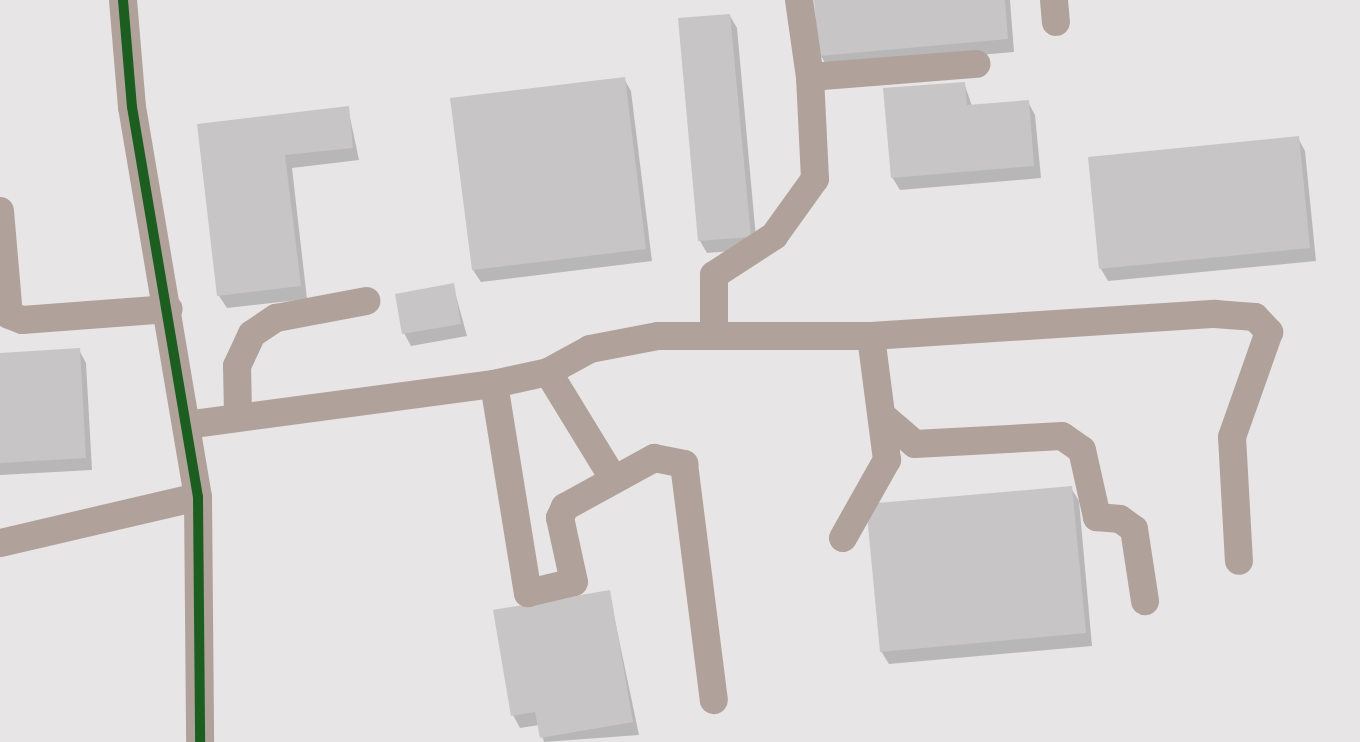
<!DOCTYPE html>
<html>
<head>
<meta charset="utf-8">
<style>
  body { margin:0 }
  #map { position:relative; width:1360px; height:742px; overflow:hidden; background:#e7e5e5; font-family:Bitter,serif }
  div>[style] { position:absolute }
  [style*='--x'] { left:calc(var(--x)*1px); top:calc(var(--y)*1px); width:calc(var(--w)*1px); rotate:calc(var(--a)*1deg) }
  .shadow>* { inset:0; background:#0003 }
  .building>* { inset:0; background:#c7c5c5 }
  .minor>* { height:28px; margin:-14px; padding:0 14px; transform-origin:14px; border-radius:14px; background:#b0a29a }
  .cycleway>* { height:10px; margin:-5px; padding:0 5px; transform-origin:5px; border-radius:5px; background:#1b5e20 }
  span { translate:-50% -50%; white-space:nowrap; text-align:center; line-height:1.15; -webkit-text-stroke:5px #f5f1f1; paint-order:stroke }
</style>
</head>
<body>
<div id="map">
  <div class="shadow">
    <div style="clip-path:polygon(816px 0,1010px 0,1014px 52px,828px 68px,821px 56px)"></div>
    <div style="clip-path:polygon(730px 16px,737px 28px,757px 249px,707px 253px,700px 241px)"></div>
    <div style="clip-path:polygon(624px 79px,631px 91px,652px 261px,481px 282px,473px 270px)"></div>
    <div style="clip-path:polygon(964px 83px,972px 106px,1028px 102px,1035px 115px,1041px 178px,900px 190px,892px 177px)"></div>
    <div style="clip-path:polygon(348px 108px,359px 160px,292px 168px,307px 299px,227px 308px,219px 296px,199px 125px)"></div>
    <div style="clip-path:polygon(1298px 138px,1305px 151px,1316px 261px,1108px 281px,1101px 269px)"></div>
    <div style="clip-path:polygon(453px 285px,467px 336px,411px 346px,404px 333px)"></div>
    <div style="clip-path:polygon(79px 350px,86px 363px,92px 470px,0 475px,0 355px)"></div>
    <div style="clip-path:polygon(1071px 488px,1079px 501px,1092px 646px,889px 664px,881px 651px)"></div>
    <div style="clip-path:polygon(609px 592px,639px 735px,544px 742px,539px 725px,520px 728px,513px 715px)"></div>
  </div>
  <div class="building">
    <div style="clip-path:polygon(814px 0,1005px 0,1008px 39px,819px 56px)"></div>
    <div style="clip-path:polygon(730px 14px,751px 237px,698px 241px,678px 18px)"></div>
    <div style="clip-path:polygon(625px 77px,646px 249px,472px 270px,450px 98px)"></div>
    <div style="clip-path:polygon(965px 82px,967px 105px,1029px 100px,1034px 166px,891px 178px,883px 88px)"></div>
    <div style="clip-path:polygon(349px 106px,353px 148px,285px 155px,301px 286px,217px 296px,197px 124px)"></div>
    <div style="clip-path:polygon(1299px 136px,1310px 248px,1099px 269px,1088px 157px)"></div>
    <div style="clip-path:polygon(454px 283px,461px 324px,402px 334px,395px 294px)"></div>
    <div style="clip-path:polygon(80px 348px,86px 458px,0 463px,0 353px)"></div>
    <div style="clip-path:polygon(1072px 486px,1086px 633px,880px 652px,866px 504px)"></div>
    <div style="clip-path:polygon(610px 590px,633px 722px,540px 738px,535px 712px,511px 716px,493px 610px)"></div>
  </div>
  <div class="minor">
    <div style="--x:123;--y:0;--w:107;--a:85.2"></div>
    <div style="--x:132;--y:107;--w:396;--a:80.4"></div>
    <div style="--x:198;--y:497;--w:245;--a:89.5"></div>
    <div style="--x:799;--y:0;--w:78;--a:81.9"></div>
    <div style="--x:810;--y:77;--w:167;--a:-4.5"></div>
    <div style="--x:1054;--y:0;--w:22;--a:85"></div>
    <div style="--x:0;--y:211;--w:104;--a:85.1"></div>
    <div style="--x:9;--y:315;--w:14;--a:21"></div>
    <div style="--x:22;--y:320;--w:147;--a:-4.3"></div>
    <div style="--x:714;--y:336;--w:61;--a:-90"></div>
    <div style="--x:714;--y:275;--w:72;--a:-33"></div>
    <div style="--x:774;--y:236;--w:70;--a:-54.3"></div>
    <div style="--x:815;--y:179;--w:102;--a:-92.8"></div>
    <div style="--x:548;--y:372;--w:124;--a:58.5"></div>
    <div style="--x:494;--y:384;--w:212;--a:80.8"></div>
    <div style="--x:528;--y:593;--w:47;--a:-13.4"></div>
    <div style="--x:574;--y:582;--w:66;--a:-102.3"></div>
    <div style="--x:560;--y:518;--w:12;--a:-66"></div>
    <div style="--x:565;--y:507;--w:102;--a:-28.8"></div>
    <div style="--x:654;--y:458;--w:31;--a:11"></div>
    <div style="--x:684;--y:464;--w:238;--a:82.8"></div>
    <div style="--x:238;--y:416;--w:50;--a:-91.1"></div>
    <div style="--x:237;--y:366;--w:35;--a:-65"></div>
    <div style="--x:252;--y:334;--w:29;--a:-34"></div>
    <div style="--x:276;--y:318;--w:92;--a:-10.7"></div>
    <div style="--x:886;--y:419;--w:38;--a:41"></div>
    <div style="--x:915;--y:444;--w:147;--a:-3.1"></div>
    <div style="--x:1062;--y:436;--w:24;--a:35"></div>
    <div style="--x:1082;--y:450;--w:69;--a:77.4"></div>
    <div style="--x:1097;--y:517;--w:23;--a:5"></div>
    <div style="--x:1120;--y:519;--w:17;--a:36"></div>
    <div style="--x:1134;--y:529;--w:73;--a:81.3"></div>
    <div style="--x:186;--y:425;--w:311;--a:-7.6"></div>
    <div style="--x:494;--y:384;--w:55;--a:-12.5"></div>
    <div style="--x:548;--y:372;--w:48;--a:-28.7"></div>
    <div style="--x:590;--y:349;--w:69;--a:-10.8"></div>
    <div style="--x:658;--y:336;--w:213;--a:0"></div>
    <div style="--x:871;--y:336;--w:345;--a:-3.7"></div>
    <div style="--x:1215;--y:314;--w:40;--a:4.3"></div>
    <div style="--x:1255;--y:317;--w:21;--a:47"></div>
    <div style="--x:1269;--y:332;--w:111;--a:109.4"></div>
    <div style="--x:1232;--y:437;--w:124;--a:86.8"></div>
    <div style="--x:843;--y:538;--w:90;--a:-60.6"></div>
    <div style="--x:887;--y:460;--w:125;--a:-97.4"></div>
    <div style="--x:0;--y:543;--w:203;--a:-13.1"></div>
  </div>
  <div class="cycleway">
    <div style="--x:123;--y:0;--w:107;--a:85.2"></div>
    <div style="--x:132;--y:107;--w:396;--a:80.4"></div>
    <div style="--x:198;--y:497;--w:245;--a:89.5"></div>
  </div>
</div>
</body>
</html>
